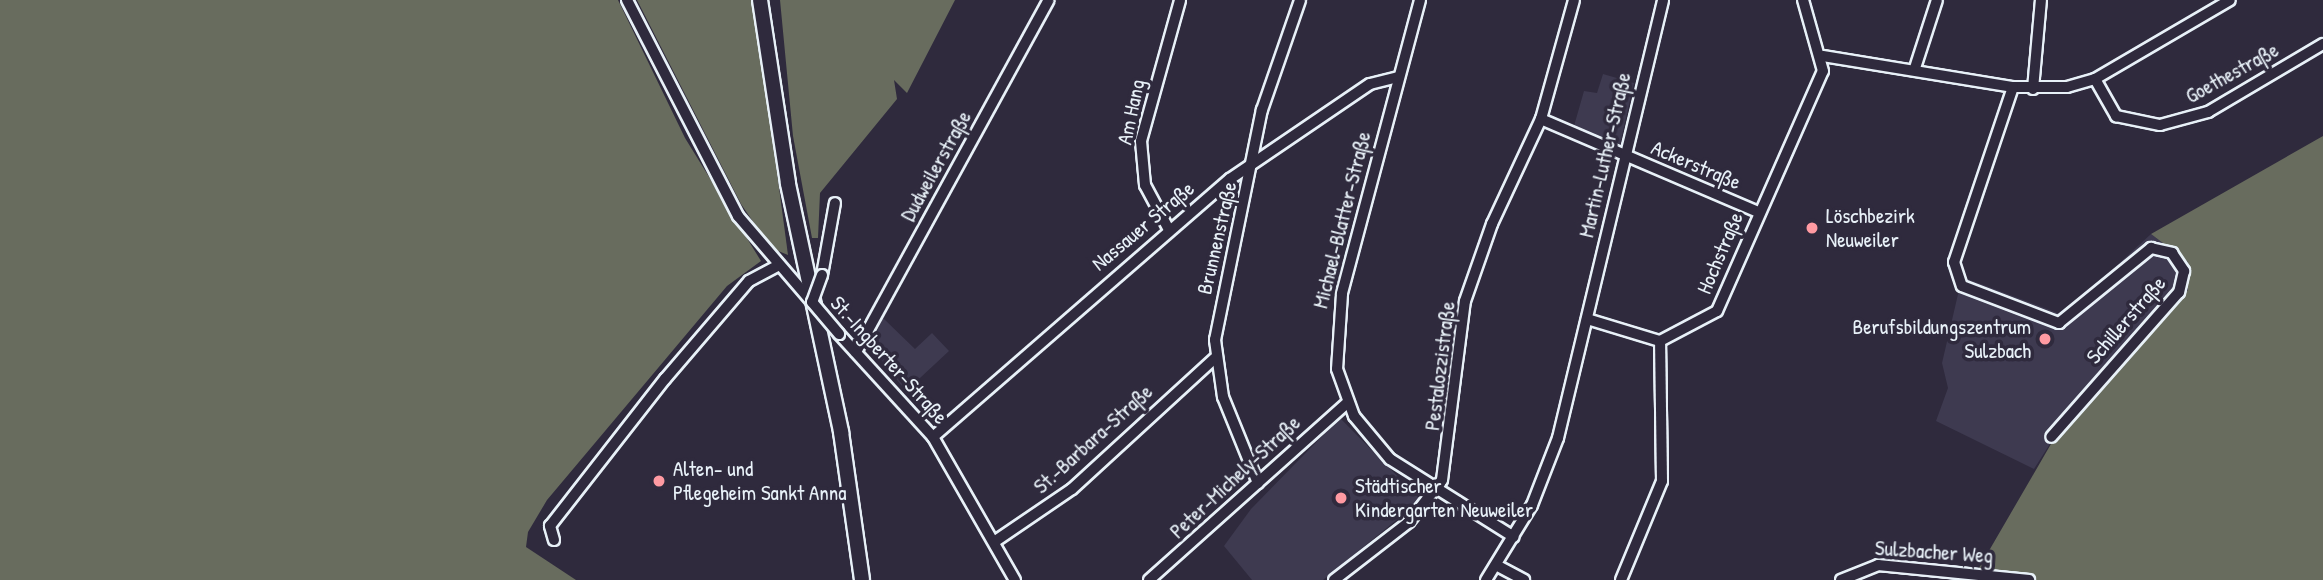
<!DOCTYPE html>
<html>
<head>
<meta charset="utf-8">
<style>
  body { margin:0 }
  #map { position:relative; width:2323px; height:580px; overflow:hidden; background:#2f2a3d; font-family:"Patrick Hand",sans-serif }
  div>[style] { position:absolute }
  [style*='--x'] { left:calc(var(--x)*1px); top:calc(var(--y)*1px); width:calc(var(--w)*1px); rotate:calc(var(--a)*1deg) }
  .built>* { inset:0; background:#3e3a50 }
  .green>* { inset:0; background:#686c5e }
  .roads { filter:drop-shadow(2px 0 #e8f1f8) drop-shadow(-2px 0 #e8f1f8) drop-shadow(0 2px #e8f1f8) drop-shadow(0 -2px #e8f1f8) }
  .minor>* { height:10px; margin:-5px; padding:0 5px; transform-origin:5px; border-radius:5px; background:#2f2a3d }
  .major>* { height:14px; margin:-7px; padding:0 7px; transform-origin:7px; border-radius:7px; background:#2f2a3d }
  .bridges { filter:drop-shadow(2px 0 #e8f1f8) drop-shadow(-2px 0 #e8f1f8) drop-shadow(0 2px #e8f1f8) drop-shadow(0 -2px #e8f1f8) }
  .minor-bridge>* { height:10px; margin:-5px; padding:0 5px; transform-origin:5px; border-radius:5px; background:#2f2a3d }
  .dots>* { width:19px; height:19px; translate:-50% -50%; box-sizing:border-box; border:4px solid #2f2a3d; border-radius:50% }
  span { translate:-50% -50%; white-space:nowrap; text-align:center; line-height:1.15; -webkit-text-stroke:7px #2f2a3d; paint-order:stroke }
  .street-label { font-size:21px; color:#e8f1f8 }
  .poi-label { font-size:21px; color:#e8f1f8 }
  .left { translate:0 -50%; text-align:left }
  .right { translate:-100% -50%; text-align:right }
</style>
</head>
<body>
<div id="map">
  <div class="built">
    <div style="clip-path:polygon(1603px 74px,1634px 83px,1620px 144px,1574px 126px,1584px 91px,1597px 93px)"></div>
    <div style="clip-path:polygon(2151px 234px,2188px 262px,2188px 290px,2055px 436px,2034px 469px,1936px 421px,1948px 388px,1942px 363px,1962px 277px,2063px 315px)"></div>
    <div style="clip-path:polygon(883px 318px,915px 349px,932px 333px,949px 351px,906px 391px,870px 347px)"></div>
    <div style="clip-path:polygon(1340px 418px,1421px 500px,1323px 580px,1252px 580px,1224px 546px,1251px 509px)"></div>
  </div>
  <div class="green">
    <div style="clip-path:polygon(0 0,618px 0,685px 138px,761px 261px,727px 286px,547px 500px,528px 532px,526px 547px,576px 580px,0 580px)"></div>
    <div style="clip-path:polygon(637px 0,754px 0,788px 255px,771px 248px,741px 204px)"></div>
    <div style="clip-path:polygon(780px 0,955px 0,907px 93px,894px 80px,897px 99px,820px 193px,818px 238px,812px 238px,793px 136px)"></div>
    <div style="clip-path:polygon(2323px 136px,2323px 580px,1972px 580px,2055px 437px,2188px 290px,2188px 262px,2151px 234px)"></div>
  </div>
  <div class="roads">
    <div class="minor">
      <div style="--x:627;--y:0;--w:243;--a:62.8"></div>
      <div style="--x:738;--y:216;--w:113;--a:49.3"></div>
      <div style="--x:1420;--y:0;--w:304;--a:104.9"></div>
      <div style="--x:1342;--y:294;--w:75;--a:93.8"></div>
      <div style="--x:1337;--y:369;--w:50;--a:70.1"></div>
      <div style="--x:1354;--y:416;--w:56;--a:50.1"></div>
      <div style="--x:1390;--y:459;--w:146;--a:32.2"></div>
      <div style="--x:1823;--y:56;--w:193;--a:9.3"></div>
      <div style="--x:2013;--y:87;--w:54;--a:0"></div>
      <div style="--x:2067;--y:87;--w:29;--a:-16"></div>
      <div style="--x:2095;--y:79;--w:156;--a:-30.3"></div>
      <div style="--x:1915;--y:68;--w:71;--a:-72.1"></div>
      <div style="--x:2095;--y:79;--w:43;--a:60.4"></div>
      <div style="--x:2116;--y:116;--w:45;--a:11.6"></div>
      <div style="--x:2160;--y:125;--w:50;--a:-15.2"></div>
      <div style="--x:2208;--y:112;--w:134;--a:-30.6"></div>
      <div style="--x:2013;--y:87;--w:185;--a:108.6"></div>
      <div style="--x:1954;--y:262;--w:25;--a:72"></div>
      <div style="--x:1962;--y:286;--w:104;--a:20.9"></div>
      <div style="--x:2059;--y:323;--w:119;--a:-39.2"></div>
      <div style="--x:2151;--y:248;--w:22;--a:13"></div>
      <div style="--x:2172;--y:253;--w:22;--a:56"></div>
      <div style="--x:2184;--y:271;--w:22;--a:103"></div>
      <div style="--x:2179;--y:292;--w:193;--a:131.4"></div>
      <div style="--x:2033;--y:89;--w:89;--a:-84.9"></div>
      <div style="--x:1541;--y:119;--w:236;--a:23.2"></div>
      <div style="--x:1168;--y:228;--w:49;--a:-118.1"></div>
      <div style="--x:1145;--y:185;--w:44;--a:-95.2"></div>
      <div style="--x:1141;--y:141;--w:146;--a:-74.5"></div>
      <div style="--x:822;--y:275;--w:73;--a:-79.8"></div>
      <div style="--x:1587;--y:319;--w:76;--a:16.8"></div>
      <div style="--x:839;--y:334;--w:139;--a:47.6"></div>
      <div style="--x:933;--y:437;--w:165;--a:60.2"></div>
      <div style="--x:856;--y:352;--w:401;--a:-61.3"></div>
      <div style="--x:933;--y:437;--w:393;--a:-41"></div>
      <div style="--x:1230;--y:179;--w:169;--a:-34.2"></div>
      <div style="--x:1370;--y:84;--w:29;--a:-14"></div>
      <div style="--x:1258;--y:483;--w:93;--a:-112.1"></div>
      <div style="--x:1223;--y:397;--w:58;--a:-98"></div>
      <div style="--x:1215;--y:340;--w:235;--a:-78.5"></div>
      <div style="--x:1262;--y:110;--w:116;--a:-70.9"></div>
      <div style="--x:554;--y:540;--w:15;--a:-106"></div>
      <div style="--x:550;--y:526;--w:187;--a:-52"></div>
      <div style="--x:665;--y:379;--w:129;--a:-49.4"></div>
      <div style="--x:749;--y:281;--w:32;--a:-28"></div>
      <div style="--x:994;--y:542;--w:94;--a:-34.2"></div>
      <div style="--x:1072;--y:489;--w:193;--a:-42.5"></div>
      <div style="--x:1496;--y:565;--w:32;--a:28"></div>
      <div style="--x:1149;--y:580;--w:266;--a:-41.8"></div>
      <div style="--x:1334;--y:580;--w:95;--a:-37.7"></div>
      <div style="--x:1409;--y:522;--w:53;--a:-51.8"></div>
      <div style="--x:1442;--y:480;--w:180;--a:-82.7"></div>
      <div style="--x:1465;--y:301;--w:82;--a:-70.7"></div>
      <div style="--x:1492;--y:224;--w:116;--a:-65"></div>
      <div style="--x:1541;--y:119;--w:123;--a:-74.5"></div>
      <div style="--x:1486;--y:580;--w:88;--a:-58.5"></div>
      <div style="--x:1532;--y:505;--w:72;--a:-68.8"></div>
      <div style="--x:1558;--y:438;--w:450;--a:-76.5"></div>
      <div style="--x:1621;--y:580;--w:107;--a:-67.5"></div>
      <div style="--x:1662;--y:481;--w:140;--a:-90.8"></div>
      <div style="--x:1660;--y:341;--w:64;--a:-27.8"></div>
      <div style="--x:1717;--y:311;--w:262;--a:-66.2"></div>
      <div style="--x:1823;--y:71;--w:74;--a:-105.7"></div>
      <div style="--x:1841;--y:580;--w:40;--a:-22"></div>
      <div style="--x:1878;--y:565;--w:152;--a:5.7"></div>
    </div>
    <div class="major">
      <div style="--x:760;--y:0;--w:186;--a:81.3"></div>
      <div style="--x:788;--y:184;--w:254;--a:77.9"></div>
      <div style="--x:841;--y:432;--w:149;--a:81.9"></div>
    </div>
  </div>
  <div class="bridges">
    <div class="minor-bridge">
      <div style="--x:822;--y:275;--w:29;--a:110"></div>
      <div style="--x:812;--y:302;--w:42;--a:49.8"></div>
    </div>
  </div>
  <div class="dots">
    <div style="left:1812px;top:228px;background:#ff9aa2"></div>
    <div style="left:2045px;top:339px;background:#ff9aa2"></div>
    <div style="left:659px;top:481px;background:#ff9aa2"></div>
    <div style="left:1341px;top:498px;background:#ff9aa2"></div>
  </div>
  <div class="street-label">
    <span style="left:2232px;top:73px;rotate:-29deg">Goethestraße</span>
    <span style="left:1131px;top:112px;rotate:-78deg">Am Hang</span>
    <span style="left:1605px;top:155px;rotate:-77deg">Martin-Luther-Straße</span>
    <span style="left:1696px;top:165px;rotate:23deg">Ackerstraße</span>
    <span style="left:936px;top:166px;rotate:-61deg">Dudweilerstraße</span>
    <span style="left:1342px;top:220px;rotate:-76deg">Michael-Blatter-Straße</span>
    <span style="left:1143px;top:226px;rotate:-40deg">Nassauer Straße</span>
    <span style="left:1217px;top:238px;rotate:-77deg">Brunnenstraße</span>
    <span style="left:1720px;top:253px;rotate:-67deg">Hochstraße</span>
    <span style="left:2126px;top:320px;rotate:-49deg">Schillerstraße</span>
    <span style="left:889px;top:360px;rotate:48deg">St.-Ingberter-Straße</span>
    <span style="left:1440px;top:366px;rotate:-83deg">Pestalozzistraße</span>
    <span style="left:1093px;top:439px;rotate:-42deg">St.-Barbara-Straße</span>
    <span style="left:1235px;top:477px;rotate:-43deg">Peter-Michely-Straße</span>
    <span style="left:1934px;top:552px;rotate:4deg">Sulzbacher Weg</span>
  </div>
  <div class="poi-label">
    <span class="left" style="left:1826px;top:228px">Löschbezirk<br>Neuweiler</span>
    <span class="right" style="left:2031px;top:339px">Berufsbildungszentrum<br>Sulzbach</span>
    <span class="left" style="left:673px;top:481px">Alten- und<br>Pflegeheim Sankt Anna</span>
    <span class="left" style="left:1355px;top:498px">Städtischer<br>Kindergarten Neuweiler</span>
  </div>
</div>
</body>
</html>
